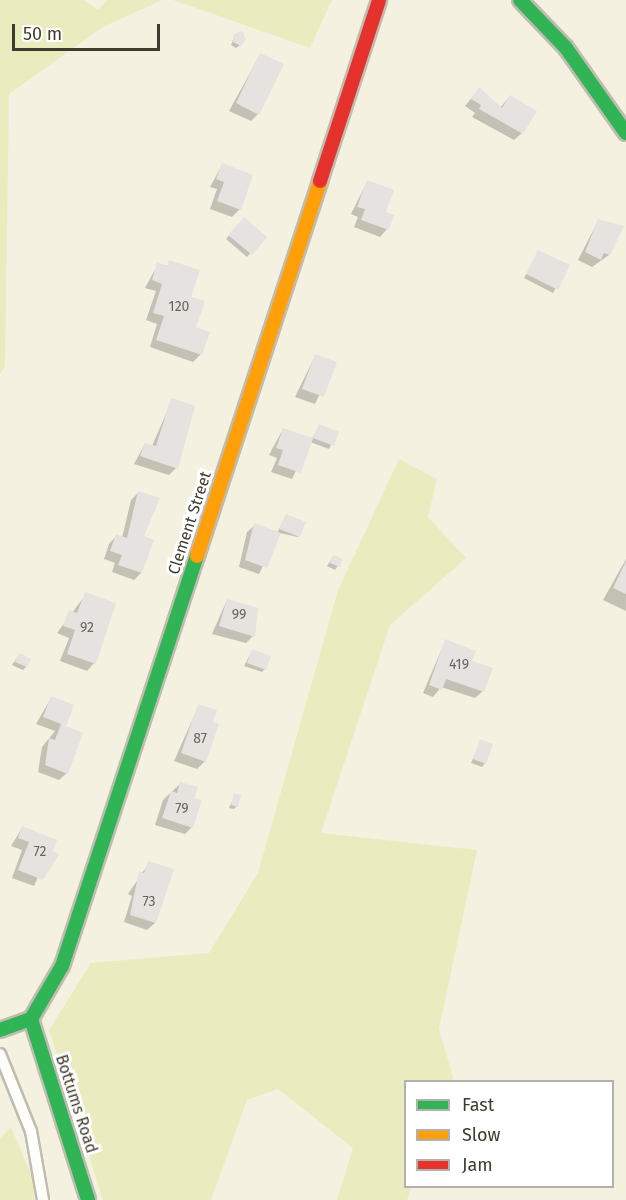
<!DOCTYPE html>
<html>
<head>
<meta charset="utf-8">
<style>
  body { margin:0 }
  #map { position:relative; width:626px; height:1200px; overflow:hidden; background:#f4f1e1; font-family:"Fira Sans",sans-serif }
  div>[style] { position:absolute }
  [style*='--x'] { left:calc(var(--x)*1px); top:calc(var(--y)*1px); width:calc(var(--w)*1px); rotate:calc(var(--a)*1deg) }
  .green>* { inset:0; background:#eaecc0 }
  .shadow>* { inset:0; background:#0003 }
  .building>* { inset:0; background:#e5e2e0 }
  .roads { filter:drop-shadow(2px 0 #bfbcb0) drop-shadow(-2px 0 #bfbcb0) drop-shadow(0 2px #bfbcb0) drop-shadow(0 -2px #bfbcb0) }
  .lane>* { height:10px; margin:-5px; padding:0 5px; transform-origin:5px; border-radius:5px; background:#fdfdfa }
  .fast>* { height:14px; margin:-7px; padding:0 7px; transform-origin:7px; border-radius:7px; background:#30b455 }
  .slow>* { height:14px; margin:-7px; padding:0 7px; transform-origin:7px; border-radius:7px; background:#ff9f0a }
  .jam>* { height:14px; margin:-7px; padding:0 7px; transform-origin:7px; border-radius:7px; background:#e5322d }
  span { translate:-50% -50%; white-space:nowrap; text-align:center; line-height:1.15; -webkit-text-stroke:6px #fff; paint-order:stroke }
  .number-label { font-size:14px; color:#6a675e }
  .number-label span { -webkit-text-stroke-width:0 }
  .street-label { font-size:16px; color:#3e3c30 }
  .legend { position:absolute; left:404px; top:1080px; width:210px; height:108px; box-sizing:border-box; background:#fff; border:2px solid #b2b1ac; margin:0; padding:8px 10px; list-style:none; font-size:18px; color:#3e3c30 }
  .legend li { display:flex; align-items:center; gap:12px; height:30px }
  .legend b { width:30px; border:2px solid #b2b1ac }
  .scale { position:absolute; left:12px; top:24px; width:148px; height:27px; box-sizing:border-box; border:3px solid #3e3c30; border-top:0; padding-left:8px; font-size:18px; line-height:21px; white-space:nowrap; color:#3e3c30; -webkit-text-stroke:4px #fff; paint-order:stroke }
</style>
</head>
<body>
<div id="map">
  <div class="green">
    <div style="clip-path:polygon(0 0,84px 0,98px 10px,107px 0,162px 0,103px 27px,9px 94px,5px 367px,0 374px)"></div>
    <div style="clip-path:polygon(173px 0,332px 0,310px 48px)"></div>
    <div style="clip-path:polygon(399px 459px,437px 479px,428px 517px,466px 558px,390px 625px,321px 833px,477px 850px,439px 1029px,453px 1077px,452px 1081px,406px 1082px,406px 1186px,412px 1187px,407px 1200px,337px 1200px,353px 1148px,278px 1089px,247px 1100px,211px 1200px,103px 1200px,49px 1030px,91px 963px,209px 953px,258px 873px,338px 590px)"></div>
    <div style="clip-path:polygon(11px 1127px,34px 1181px,34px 1200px,0 1200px,0 1139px)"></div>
  </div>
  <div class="shadow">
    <div style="clip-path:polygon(235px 35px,240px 45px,236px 48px,231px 45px)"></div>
    <div style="clip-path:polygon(260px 55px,258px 114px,251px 121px,229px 111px)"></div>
    <div style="clip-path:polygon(479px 89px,500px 108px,510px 96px,522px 133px,514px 140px,472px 117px,475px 113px,465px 106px)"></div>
    <div style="clip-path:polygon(222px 165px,240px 209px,232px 217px,210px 209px,217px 189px,210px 187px)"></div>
    <div style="clip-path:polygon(367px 182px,384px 212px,387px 229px,380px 237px,354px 227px,358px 217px,351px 214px)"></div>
    <div style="clip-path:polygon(598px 221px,609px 255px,592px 267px,578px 260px)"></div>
    <div style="clip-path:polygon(241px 222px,265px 237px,247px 257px,226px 239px)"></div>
    <div style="clip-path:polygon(539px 252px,568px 266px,553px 293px,524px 278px)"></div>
    <div style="clip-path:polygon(158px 264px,198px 272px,189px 298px,201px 354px,193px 362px,150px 347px,157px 324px,146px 320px,156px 291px,145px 288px)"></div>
    <div style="clip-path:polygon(315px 356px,335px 363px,315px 404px,295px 397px)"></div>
    <div style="clip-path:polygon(172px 400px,176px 468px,169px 475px,134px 464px,145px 444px,152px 446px)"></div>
    <div style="clip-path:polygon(319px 426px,337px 433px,329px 449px,310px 442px,292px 479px,271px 472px,277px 458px,269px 455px,283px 429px,312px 439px)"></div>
    <div style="clip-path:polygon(139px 492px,141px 573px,134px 580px,112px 572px,115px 563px,104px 559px,109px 544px,116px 536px,122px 538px,131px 500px)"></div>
    <div style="clip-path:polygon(286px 515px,304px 523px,298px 537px,279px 533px,259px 574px,239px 567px,247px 532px,255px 525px,277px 533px)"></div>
    <div style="clip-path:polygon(334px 556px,341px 560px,335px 570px,327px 566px)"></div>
    <div style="clip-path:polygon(626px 559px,626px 611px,603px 600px)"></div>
    <div style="clip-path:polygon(86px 594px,94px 663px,87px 671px,60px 661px,69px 638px,57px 633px)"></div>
    <div style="clip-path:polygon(227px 600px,253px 636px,246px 643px,212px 634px)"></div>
    <div style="clip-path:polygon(445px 641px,483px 691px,475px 698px,441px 687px,433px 697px,423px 693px)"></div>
    <div style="clip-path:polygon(252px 651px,265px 669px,262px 672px,244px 666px)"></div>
    <div style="clip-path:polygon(19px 655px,26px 667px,23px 670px,12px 665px)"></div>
    <div style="clip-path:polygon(51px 698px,64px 727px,67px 773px,59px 780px,38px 772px,42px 747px,55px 731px,36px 724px)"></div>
    <div style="clip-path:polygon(199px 705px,211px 723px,205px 761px,197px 769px,174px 761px)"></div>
    <div style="clip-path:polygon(481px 741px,485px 763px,482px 767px,471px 763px)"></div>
    <div style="clip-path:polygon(181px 783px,192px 827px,185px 834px,155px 825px,163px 800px)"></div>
    <div style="clip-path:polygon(235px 795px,237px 806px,234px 809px,229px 808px)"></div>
    <div style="clip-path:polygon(22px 828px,55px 840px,34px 886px,12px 878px,22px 850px,11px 846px)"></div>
    <div style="clip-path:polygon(149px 863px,155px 923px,147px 930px,124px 922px,132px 896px,128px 894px)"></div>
  </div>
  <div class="building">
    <div style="clip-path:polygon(242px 31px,246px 39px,241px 46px,233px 42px,234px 34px)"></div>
    <div style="clip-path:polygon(260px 53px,284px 64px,259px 115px,236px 103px)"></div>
    <div style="clip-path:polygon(479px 87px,502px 108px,510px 95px,537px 111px,523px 134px,479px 109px,481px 105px,471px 99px)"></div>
    <div style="clip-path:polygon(222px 163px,253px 175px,241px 210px,217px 201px,224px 182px,216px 179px)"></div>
    <div style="clip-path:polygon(367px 180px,394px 190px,386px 212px,394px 215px,389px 230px,361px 220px,365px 209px,357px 207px)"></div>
    <div style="clip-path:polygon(244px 217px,267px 237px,252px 255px,228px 235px)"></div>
    <div style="clip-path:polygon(598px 219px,624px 226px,610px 255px,604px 253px,601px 260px,585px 252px)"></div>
    <div style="clip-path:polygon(538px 250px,570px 265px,558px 290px,526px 274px)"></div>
    <div style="clip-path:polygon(169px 260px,200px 270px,191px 297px,205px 301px,196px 327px,210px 332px,202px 355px,156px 340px,164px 316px,153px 313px,162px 284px,152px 280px,157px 262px,167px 266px)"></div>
    <div style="clip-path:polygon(315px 354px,337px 362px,324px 397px,302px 389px)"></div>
    <div style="clip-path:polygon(171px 398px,195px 406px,178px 469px,140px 456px,145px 443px,156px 446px)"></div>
    <div style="clip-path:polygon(319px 424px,339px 432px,334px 446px,313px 438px)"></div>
    <div style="clip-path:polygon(283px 428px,313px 438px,301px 473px,278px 465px,283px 450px,276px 448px)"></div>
    <div style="clip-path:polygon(138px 491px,160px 498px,144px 536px,154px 540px,142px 573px,118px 565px,122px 555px,110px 551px,116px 534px,127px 538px)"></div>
    <div style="clip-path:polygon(286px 514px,306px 522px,300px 537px,279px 529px)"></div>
    <div style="clip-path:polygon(254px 523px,281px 533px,267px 568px,245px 560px)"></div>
    <div style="clip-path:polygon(333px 555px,343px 559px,339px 567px,330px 563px)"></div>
    <div style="clip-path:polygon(626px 561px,626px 594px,613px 588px)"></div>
    <div style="clip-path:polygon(85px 592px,116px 603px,96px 664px,67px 654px,75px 630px,63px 626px,69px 610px,77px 613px)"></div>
    <div style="clip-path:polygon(227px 599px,258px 608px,255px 637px,219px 626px)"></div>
    <div style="clip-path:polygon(445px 639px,476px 651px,472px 661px,493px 668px,484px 692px,446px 679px,442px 690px,429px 685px)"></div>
    <div style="clip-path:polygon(252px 649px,271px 656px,266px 670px,247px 663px)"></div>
    <div style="clip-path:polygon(19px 653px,31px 659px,27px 667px,15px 662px)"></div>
    <div style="clip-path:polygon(51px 696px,74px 705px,66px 726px,83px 733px,68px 774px,45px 765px,49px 738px,55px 740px,61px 724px,43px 717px)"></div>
    <div style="clip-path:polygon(198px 704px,217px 710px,213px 722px,219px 724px,206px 762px,181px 753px)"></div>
    <div style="clip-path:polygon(480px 739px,493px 744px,486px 764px,473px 759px)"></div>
    <div style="clip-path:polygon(180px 782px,198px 787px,194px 798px,202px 800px,193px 828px,162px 818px,171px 791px,177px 793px)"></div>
    <div style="clip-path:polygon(234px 793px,241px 795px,238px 807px,231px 805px)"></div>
    <div style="clip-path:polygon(22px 826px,57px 840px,53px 851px,59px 854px,43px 880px,18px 870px,29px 842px,18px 838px)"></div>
    <div style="clip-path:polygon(148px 861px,174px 869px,156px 923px,130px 915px,139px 871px,144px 873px)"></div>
  </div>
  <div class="roads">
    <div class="lane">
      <div style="--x:0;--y:1054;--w:83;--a:68.1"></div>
      <div style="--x:31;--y:1131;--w:70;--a:80.1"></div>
    </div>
    <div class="fast">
      <div style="--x:520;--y:0;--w:66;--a:46.2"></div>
      <div style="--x:566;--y:48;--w:104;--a:54.8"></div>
      <div style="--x:31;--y:1019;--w:190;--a:72.5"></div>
      <div style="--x:0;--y:1030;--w:33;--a:-20"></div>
      <div style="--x:31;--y:1019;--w:61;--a:-59.7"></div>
      <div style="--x:62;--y:966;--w:432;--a:-71.8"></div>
    </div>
    <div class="slow">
      <div style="--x:197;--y:556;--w:395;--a:-71.8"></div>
    </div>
    <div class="jam">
      <div style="--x:320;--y:181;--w:190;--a:-71.9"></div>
    </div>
  </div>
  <div class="number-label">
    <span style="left:179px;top:307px">120</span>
    <span style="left:239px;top:615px">99</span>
    <span style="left:87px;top:628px">92</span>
    <span style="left:459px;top:665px">419</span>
    <span style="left:200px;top:739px">87</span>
    <span style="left:182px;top:809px">79</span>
    <span style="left:40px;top:852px">72</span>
    <span style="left:149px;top:902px">73</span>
  </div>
  <div class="street-label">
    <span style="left:190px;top:523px;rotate:-72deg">Clement Street</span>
    <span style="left:76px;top:1104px;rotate:72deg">Bottums Road</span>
  </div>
  <ul class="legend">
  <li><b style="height:8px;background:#30b455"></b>Fast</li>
  <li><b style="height:8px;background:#ff9f0a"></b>Slow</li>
  <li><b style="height:8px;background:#e5322d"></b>Jam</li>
  </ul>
  <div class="scale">50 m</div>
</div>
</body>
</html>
